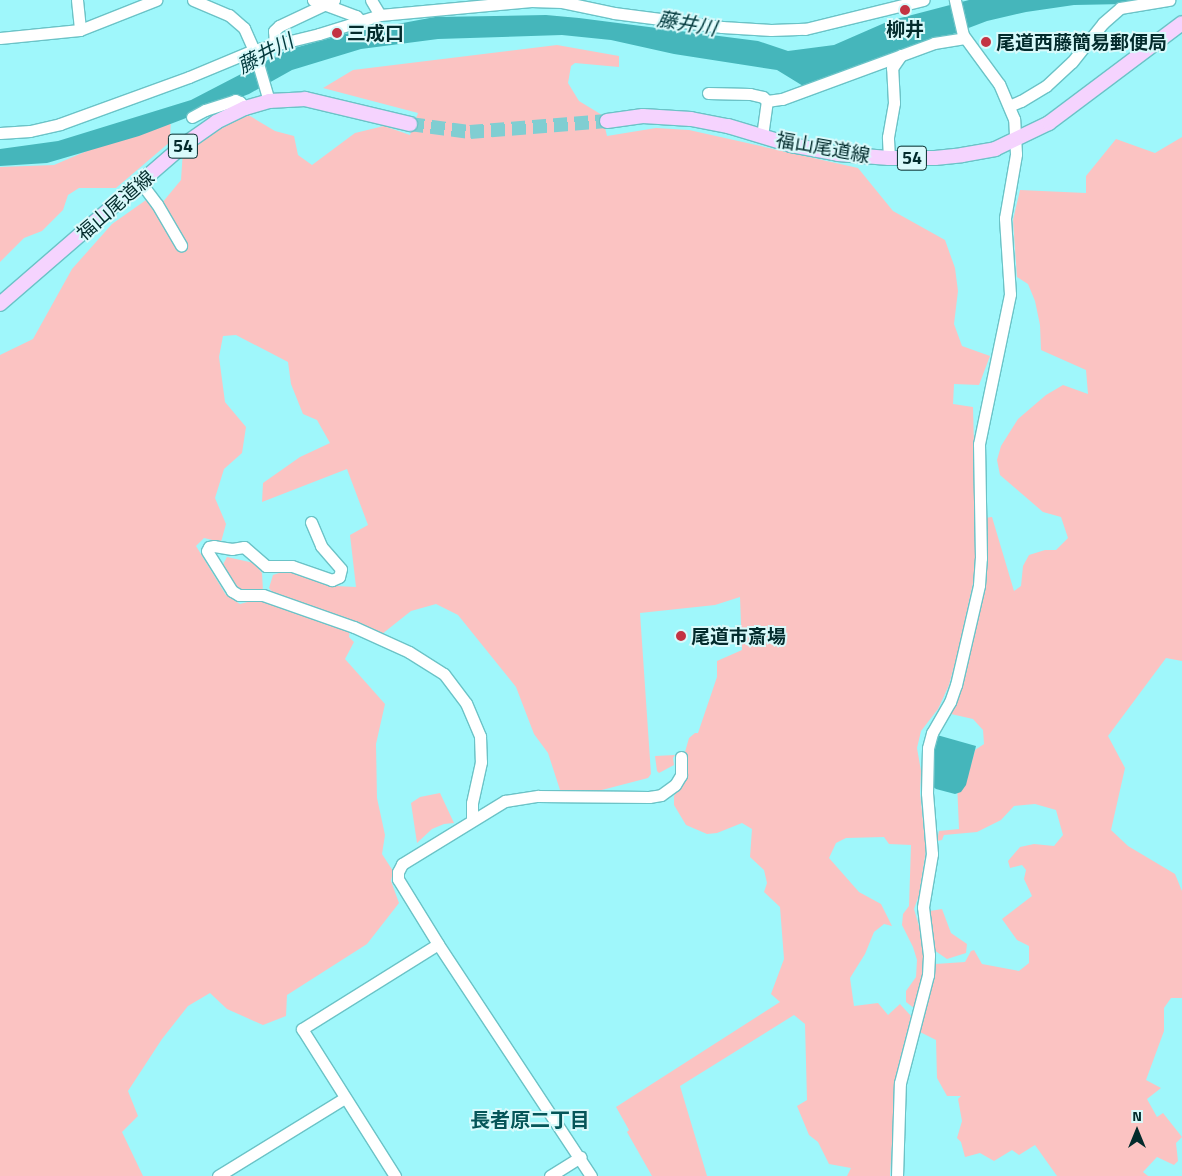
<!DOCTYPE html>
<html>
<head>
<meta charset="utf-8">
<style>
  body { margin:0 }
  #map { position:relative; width:1182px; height:1176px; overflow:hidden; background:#9ff7fb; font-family:"Titillium Web","Noto Sans JP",sans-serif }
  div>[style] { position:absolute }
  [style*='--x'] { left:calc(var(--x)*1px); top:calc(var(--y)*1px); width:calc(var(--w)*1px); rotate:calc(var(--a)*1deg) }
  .green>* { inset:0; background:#fbc3c2 }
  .water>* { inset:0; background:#45b6bb }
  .major-tunnel>* { height:14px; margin-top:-7px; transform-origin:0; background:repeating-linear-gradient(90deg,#80ced2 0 14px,transparent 0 21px) }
  .roads { filter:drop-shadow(1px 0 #6bc3c7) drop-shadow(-1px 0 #6bc3c7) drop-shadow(0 1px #6bc3c7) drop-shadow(0 -1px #6bc3c7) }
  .minor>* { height:11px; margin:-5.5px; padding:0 5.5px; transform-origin:5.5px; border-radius:5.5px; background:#fff }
  .major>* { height:14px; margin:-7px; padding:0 7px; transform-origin:7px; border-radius:7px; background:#f5d3fe }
  .dots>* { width:14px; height:14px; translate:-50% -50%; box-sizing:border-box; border:2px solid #d9fafb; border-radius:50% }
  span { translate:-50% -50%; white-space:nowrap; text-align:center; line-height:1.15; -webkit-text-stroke:4px #d9fafb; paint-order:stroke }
  .shield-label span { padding:1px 4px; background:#d9fafb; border:1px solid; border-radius:4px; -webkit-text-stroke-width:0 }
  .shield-label { font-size:18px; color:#032b2c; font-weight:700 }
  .poi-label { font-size:19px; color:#032b2c; font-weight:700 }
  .left { translate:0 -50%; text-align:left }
  .street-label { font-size:19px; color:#032b2c }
  .water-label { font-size:20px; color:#01383b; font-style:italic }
  .neighbourhood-label { font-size:20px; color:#055558; font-weight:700 }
  .north { position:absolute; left:1112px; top:1106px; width:50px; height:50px; -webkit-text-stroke:4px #d9fafb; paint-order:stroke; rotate:0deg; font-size:14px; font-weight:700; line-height:20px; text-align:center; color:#032b2c }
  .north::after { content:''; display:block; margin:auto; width:18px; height:22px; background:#032b2c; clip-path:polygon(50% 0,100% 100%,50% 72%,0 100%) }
</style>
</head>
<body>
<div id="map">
  <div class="green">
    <div style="clip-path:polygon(557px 45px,619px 56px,619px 67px,575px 63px,571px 66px,568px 83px,579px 101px,602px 115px,607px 136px,656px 128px,689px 130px,858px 168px,893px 211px,945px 240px,955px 268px,958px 291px,954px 324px,962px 346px,990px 356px,979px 385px,954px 384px,953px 404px,973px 407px,977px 565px,957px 656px,949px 685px,938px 709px,921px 731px,917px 748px,921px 771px,920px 793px,926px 850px,919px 895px,914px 909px,924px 943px,925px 971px,914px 1008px,906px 1002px,906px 991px,916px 977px,917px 960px,913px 947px,902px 925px,903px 914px,909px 906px,911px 845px,889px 844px,884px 837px,846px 838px,836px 843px,829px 858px,859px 892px,881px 904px,892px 926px,884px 924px,874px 932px,865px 954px,850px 978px,854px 1006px,878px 1003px,888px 1015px,900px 1004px,911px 1016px,896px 1075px,890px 1176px,847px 1176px,851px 1168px,829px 1164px,818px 1142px,809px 1135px,797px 1106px,807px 1100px,805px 1024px,794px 1015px,680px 1086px,707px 1176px,652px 1176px,627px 1132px,629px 1130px,616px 1107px,780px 1002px,771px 994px,784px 959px,780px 907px,764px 892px,767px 883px,764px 870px,750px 857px,752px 829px,742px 823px,717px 833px,707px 834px,686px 825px,674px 805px,674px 796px,684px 782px,688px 762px,686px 762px,685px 752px,689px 738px,695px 733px,698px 733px,717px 677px,717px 661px,742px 650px,740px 597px,715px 605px,640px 613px,651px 774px,648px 778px,598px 791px,560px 790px,548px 753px,534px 734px,516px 687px,458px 615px,436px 604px,411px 611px,382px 634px,277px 598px,269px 588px,273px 575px,285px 571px,336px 586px,356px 587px,350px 535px,368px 525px,347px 469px,262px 502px,263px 483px,300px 457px,330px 443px,317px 420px,303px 414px,291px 384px,288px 362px,236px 335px,223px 336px,219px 357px,225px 402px,246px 427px,242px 453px,224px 469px,215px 498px,226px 524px,221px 542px,204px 538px,196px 546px,226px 595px,240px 604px,262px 598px,350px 629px,349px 637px,354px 642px,345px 659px,385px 704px,376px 744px,377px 798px,385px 835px,382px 854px,393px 871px,391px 881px,399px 903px,367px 944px,287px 995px,286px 1016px,263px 1025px,227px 1009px,210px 993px,188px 1006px,162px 1039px,128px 1091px,138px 1116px,122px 1132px,143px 1176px,0 1176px,0 355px,33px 339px,72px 269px,112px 224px,146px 200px,162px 203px,181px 180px,183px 150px,232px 110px,250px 116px,275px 131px,294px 136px,298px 155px,312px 165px,355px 133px,384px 126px,410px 135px,418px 113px,323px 88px,353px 70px)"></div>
    <div style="clip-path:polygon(171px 115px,170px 142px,116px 188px,79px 188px,68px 195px,63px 210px,42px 231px,24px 238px,0 262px,0 167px,54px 165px)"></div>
    <div style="clip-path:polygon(1182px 137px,1182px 661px,1166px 658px,1108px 736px,1125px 768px,1111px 830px,1128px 846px,1175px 874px,1182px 891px,1182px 998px,1171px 998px,1164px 1008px,1164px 1031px,1146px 1080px,1161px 1088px,1147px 1099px,1157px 1117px,1163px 1113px,1182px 1137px,1176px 1143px,1178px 1161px,1174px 1165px,1157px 1157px,1143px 1172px,1148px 1176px,1057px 1176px,1035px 1145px,1019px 1155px,1012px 1150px,994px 1161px,980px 1153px,965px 1157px,961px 1142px,957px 1138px,962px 1121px,958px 1099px,961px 1096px,947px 1096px,937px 1078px,936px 1040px,920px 1032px,934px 978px,935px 964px,965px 962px,971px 951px,974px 950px,982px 964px,1019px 971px,1029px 963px,1029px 946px,1017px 940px,1002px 919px,1032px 896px,1024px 879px,1026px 870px,1022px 865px,1010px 868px,1008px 861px,1020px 847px,1034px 844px,1054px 846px,1063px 835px,1056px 810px,1035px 804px,1014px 806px,1001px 820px,977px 832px,944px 835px,942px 840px,937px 841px,939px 831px,959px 829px,957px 782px,971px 764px,975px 750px,984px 744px,983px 730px,973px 719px,951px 714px,965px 674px,983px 585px,984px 518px,992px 517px,1014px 591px,1021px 586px,1023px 566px,1029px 555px,1045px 550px,1056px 550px,1068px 538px,1061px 517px,1043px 512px,1000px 475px,997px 460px,1001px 446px,1018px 419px,1046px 395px,1063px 385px,1088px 394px,1086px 370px,1041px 350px,1040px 325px,1035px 301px,1028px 284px,1017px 277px,1013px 220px,1020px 190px,1086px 193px,1086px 176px,1116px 139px,1155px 153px)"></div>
    <div style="clip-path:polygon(227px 557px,254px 563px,262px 573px,263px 591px,235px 590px,221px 568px)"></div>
    <div style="clip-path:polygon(675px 755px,673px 758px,674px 765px,659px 773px,657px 771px,655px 756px)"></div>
    <div style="clip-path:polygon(440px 793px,454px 823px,444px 824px,432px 829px,417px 843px,411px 803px,420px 797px)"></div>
    <div style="clip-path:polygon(942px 909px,951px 933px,967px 944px,966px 953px,947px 959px,934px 950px,930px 927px,930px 911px)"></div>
  </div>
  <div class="water">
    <div style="clip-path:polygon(969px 0,1148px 0,1125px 4px,1074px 5px,1026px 12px,987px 21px,808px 89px,777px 70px,674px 54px,611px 40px,562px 35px,438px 39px,361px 49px,292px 70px,249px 94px,139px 136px,47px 163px,0 166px,0 149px,58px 141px,191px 100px,287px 50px,349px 33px,435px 17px,546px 15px,579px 18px,758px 41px,788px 51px,834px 45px,889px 21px)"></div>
    <div style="clip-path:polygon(937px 735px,976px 746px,966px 785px,961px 792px,955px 794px,936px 789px,931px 785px,932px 760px)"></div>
  </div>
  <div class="major-tunnel">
    <div style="--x:410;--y:124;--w:61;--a:7.6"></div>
    <div style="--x:470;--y:132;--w:137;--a:-4.6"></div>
  </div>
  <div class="roads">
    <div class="minor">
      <div style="--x:77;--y:0;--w:30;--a:84"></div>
      <div style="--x:193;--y:0;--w:39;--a:23"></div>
      <div style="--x:229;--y:15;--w:20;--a:41"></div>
      <div style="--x:244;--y:28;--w:24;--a:66"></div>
      <div style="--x:254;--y:50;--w:53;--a:73.6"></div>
      <div style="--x:313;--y:0;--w:46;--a:20.4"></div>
      <div style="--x:356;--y:16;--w:7;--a:45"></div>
      <div style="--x:371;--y:0;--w:17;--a:59"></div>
      <div style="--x:0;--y:38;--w:80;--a:-5.7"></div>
      <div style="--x:80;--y:30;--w:82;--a:-21.5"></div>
      <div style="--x:275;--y:44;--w:13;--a:-94"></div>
      <div style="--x:274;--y:31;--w:7;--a:-45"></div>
      <div style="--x:279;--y:26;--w:61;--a:-25.3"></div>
      <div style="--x:708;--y:93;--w:42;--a:1.4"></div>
      <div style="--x:750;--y:94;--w:13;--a:13"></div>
      <div style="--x:763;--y:97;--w:6;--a:45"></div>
      <div style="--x:767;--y:101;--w:15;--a:-8"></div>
      <div style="--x:782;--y:99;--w:162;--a:-20.2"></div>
      <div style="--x:934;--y:43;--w:31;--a:-9"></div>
      <div style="--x:1009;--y:106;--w:13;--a:-23"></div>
      <div style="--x:1021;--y:101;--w:29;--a:-31"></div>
      <div style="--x:1046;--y:86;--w:35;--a:-43"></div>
      <div style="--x:1072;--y:62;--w:50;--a:-51.5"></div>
      <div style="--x:1103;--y:23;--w:23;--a:-41"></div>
      <div style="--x:1120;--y:8;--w:50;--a:-9.3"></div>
      <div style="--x:192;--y:117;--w:15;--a:-28"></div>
      <div style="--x:205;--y:110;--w:32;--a:-18"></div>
      <div style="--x:235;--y:100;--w:5;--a:22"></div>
      <div style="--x:240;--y:102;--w:8;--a:50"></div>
      <div style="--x:0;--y:133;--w:30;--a:-4"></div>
      <div style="--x:30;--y:131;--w:31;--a:-13"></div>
      <div style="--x:60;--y:124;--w:137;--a:-20"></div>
      <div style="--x:189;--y:77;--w:70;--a:-22.6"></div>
      <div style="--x:254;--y:50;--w:67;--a:-13.8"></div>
      <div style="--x:319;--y:34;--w:64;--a:-17.3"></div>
      <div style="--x:380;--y:15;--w:152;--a:-5.3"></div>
      <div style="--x:531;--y:1;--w:31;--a:2"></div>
      <div style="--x:562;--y:2;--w:53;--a:11.9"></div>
      <div style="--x:614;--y:13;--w:109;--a:7.4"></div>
      <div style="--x:722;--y:27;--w:49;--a:3.5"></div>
      <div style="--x:771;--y:30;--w:34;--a:-2"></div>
      <div style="--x:805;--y:29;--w:122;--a:-13.8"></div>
      <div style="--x:762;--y:136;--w:35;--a:-82"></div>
      <div style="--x:889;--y:158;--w:21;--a:-93"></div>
      <div style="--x:888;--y:137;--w:35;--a:-80"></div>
      <div style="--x:894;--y:103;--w:35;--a:-93"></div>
      <div style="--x:892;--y:68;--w:16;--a:-55"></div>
      <div style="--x:141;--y:183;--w:26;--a:53"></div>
      <div style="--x:157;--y:204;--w:48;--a:59.7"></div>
      <div style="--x:311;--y:522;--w:26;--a:67"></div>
      <div style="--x:321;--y:546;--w:30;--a:49"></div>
      <div style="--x:341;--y:569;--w:8;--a:104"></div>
      <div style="--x:339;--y:577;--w:8;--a:157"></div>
      <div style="--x:332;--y:580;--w:42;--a:-160.7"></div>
      <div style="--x:292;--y:566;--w:26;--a:180"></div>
      <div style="--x:266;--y:566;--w:29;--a:-139"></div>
      <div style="--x:244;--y:547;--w:12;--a:171"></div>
      <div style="--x:232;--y:549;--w:18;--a:-171"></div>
      <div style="--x:214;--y:546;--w:5;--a:169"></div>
      <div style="--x:209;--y:547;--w:4;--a:117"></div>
      <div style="--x:207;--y:551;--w:47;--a:58"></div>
      <div style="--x:232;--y:591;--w:8;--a:30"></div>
      <div style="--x:239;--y:595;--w:24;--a:0"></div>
      <div style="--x:263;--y:595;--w:96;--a:19.4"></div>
      <div style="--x:354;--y:627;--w:60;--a:24.4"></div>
      <div style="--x:409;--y:652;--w:41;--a:32.2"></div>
      <div style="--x:444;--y:674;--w:36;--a:53"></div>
      <div style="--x:466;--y:703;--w:36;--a:67"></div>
      <div style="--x:480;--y:736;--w:26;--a:88"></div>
      <div style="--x:481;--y:762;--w:42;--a:102.4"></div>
      <div style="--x:472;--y:803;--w:17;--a:90"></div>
      <div style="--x:218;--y:1176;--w:149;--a:-31.6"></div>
      <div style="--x:395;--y:1176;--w:174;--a:-122.3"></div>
      <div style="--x:302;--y:1029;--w:160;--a:-32"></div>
      <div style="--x:550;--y:1176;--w:36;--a:-32"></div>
      <div style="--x:591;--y:1176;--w:278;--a:-123.4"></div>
      <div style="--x:438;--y:944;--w:76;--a:-121.6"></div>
      <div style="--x:398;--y:879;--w:7;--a:-90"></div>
      <div style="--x:398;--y:872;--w:9;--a:-63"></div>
      <div style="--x:402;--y:864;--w:121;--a:-31.5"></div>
      <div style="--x:505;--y:801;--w:33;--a:-9"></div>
      <div style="--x:538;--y:796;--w:111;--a:0.5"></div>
      <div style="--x:649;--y:797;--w:12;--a:-9"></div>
      <div style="--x:661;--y:795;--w:17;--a:-36"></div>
      <div style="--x:675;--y:785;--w:12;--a:-59"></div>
      <div style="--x:681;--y:775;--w:18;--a:-90"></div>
      <div style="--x:897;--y:1176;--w:93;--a:-88.2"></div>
      <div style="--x:900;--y:1083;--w:112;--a:-75.5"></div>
      <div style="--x:928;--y:975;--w:20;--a:-87"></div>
      <div style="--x:929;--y:955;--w:48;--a:-97.1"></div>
      <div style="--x:923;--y:907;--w:54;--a:-80.4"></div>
      <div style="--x:932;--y:854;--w:61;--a:-94.7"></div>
      <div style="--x:927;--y:793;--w:45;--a:-88.7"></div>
      <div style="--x:928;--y:748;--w:16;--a:-75"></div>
      <div style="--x:932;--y:733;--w:36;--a:-60"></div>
      <div style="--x:950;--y:702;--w:18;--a:-71"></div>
      <div style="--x:956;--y:685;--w:103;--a:-77"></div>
      <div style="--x:979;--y:585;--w:27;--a:-86"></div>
      <div style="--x:981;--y:558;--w:114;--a:-91"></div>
      <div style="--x:979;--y:444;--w:153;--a:-78.3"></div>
      <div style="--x:1010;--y:294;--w:76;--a:-93.8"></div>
      <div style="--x:1005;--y:218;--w:65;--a:-80.2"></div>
      <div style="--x:1016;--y:154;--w:35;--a:-93"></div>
      <div style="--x:1014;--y:119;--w:38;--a:-113"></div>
      <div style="--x:999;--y:84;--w:61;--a:-126.3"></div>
      <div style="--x:963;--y:35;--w:36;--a:-103"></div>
    </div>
    <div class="major">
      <div style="--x:607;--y:121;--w:36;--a:-8"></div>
      <div style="--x:643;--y:116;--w:48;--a:3.6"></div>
      <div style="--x:691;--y:119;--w:38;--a:11"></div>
      <div style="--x:728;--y:126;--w:66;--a:16.8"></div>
      <div style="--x:791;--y:145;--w:48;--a:10.8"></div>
      <div style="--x:838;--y:154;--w:51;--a:4.5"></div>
      <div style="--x:889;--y:158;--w:46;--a:0"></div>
      <div style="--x:935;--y:158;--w:27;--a:-6"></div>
      <div style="--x:962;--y:155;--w:34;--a:-10"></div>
      <div style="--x:995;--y:149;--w:60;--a:-25.7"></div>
      <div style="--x:1049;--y:123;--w:166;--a:-36.9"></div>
      <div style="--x:0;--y:304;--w:245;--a:-40.9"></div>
      <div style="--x:185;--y:144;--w:38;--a:-35"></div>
      <div style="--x:216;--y:122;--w:32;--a:-26"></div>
      <div style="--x:245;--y:108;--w:25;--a:-16"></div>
      <div style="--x:269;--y:101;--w:36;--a:-3"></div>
      <div style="--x:305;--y:99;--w:108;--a:13.4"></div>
    </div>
  </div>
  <div class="dots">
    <div style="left:905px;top:10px;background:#c33343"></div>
    <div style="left:337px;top:33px;background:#c33343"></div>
    <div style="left:986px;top:42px;background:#c33343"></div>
    <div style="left:681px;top:636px;background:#c33343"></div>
  </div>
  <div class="shield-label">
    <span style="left:183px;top:146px">54</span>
    <span style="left:912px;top:158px">54</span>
  </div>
  <div class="poi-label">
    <span style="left:905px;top:29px">柳井</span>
    <span class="left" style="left:347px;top:33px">三成口</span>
    <span class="left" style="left:996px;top:42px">尾道西藤簡易郵便局</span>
    <span class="left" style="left:691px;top:636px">尾道市斎場</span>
  </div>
  <div class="street-label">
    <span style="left:823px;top:147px;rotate:10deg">福山尾道線</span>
    <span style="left:115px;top:205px;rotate:-41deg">福山尾道線</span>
  </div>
  <div class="water-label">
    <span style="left:687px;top:23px;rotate:10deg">藤井川</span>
    <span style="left:265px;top:53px;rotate:-28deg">藤井川</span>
  </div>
  <div class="neighbourhood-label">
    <span style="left:530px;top:1119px">長者原二丁目</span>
  </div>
  <div class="north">N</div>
</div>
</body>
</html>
